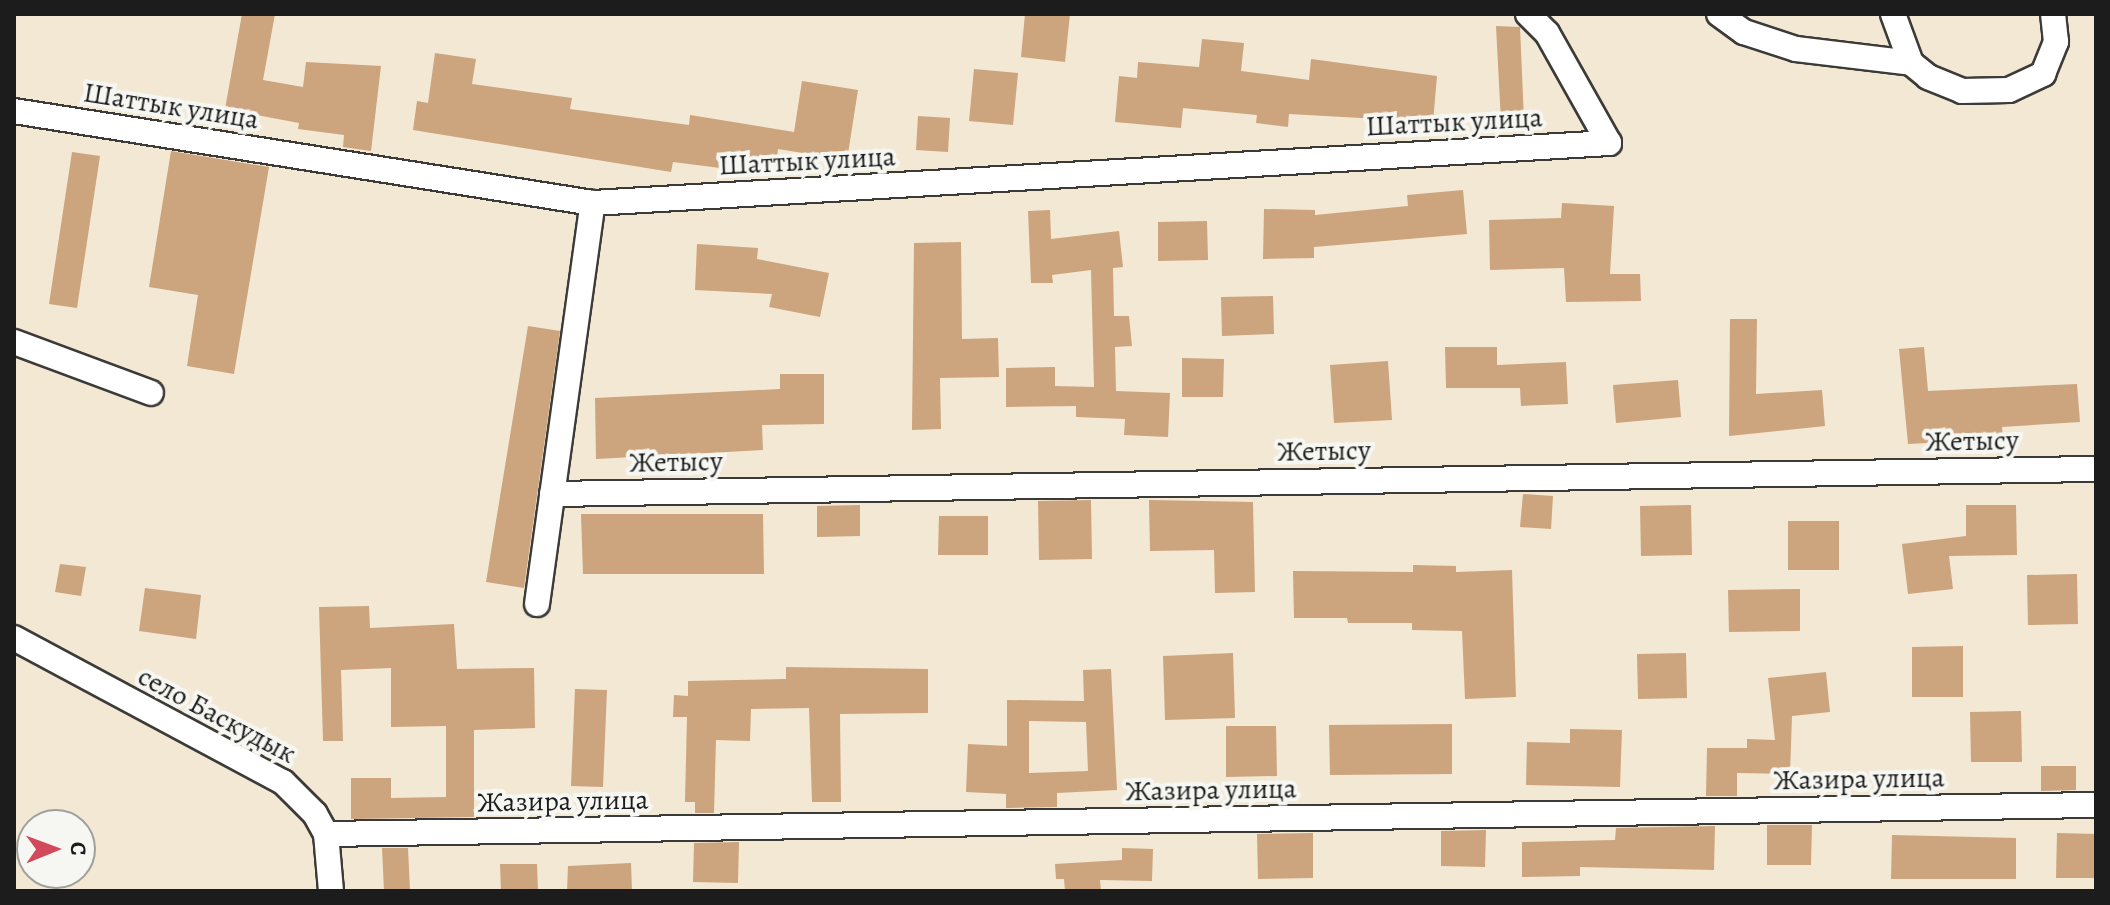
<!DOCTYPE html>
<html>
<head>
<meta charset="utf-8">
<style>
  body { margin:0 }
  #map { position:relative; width:2110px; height:905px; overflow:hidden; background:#f2e8d4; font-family:Alegreya,serif }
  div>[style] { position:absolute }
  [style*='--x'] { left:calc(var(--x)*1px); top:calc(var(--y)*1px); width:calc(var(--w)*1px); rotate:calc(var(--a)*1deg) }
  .building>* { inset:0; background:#cca47e }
  .roads { filter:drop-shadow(2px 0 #3c3b38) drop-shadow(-2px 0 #3c3b38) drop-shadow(0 2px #3c3b38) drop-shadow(0 -2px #3c3b38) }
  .minor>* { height:24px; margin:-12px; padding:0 12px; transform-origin:12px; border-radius:12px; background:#fff }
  span { translate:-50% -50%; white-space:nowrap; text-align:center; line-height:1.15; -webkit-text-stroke:8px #f6f6f2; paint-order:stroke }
  .street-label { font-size:28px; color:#1c1c1c }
  .frame { position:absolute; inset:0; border:16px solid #1c1c1c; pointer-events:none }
  .north { position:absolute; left:16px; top:809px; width:80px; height:80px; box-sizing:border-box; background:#f6f6f2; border:2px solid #9f9f9c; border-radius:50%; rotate:89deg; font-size:22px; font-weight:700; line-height:32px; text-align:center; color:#1c1c1c }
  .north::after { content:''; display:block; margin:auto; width:28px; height:36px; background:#d1495b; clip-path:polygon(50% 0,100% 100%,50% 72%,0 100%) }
</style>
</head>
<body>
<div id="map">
  <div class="building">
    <div style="clip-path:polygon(242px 14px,275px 14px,263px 80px,303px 87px,306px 62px,381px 66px,371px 151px,343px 147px,344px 135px,298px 129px,299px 123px,225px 109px)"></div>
    <div style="clip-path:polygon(1025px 14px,1070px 14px,1065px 62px,1021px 57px)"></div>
    <div style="clip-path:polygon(1496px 26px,1520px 27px,1524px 120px,1501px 122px)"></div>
    <div style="clip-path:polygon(1202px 39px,1244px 43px,1241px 71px,1309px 80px,1311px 59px,1437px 76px,1433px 122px,1289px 114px,1288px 127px,1256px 123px,1257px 115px,1183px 108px,1181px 128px,1115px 122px,1119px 76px,1137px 78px,1138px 62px,1199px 67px)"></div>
    <div style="clip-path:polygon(435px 53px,476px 59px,472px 84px,572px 98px,570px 109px,689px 125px,690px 115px,794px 132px,802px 81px,858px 90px,847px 160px,778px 149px,776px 166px,722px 157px,720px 168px,673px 162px,671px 172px,413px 130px,417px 101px,428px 103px)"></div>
    <div style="clip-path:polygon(974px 69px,1018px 73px,1013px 125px,969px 121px)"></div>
    <div style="clip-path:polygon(918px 116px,950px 118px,948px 152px,916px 150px)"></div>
    <div style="clip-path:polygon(171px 151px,269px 167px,234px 374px,187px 366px,198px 295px,149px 287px)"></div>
    <div style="clip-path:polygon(72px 152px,100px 156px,77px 308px,49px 304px)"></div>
    <div style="clip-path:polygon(1463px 190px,1467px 234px,1314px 247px,1314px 258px,1263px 259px,1264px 209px,1315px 210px,1315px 215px,1408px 206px,1407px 195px)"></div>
    <div style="clip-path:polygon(1562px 203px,1614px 206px,1610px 274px,1640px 274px,1641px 301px,1566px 302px,1564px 268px,1490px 270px,1489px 220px,1561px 218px)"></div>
    <div style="clip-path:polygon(1050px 210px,1051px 239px,1119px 231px,1123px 267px,1113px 268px,1114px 316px,1129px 316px,1132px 346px,1115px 347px,1116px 391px,1170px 393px,1168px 437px,1124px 435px,1125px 419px,1076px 417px,1076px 406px,1006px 407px,1006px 368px,1055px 367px,1055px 386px,1094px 387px,1091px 270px,1052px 275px,1053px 283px,1031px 283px,1028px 211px)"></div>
    <div style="clip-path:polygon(1207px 221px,1208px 260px,1158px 261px,1158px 222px)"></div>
    <div style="clip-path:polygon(961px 242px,962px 339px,998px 338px,999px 377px,940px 378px,941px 429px,912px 430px,914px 243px)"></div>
    <div style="clip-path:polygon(697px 244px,758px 248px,757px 259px,829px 273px,820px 317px,769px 307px,772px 294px,695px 290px)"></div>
    <div style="clip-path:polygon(1273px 296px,1274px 334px,1222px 336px,1221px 297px)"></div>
    <div style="clip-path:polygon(1730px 319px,1757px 319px,1756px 394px,1822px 390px,1825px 426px,1729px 436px)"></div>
    <div style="clip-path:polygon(528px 326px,560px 331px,524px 588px,486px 582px)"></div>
    <div style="clip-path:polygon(1445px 347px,1497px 347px,1497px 365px,1566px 362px,1568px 404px,1521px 406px,1520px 388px,1446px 388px)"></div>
    <div style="clip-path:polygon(1924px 347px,1928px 391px,2077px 384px,2080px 422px,2002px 427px,2003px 439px,1908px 444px,1899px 349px)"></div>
    <div style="clip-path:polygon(1182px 358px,1224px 359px,1223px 397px,1182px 397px)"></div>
    <div style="clip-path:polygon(1388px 361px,1392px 420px,1334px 423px,1330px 365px)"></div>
    <div style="clip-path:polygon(780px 374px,824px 374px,824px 424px,762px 425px,763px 450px,596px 459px,595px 398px,780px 389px)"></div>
    <div style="clip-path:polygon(1678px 380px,1681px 417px,1616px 423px,1613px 385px)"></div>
    <div style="clip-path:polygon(1523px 494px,1553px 496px,1551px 529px,1520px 527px)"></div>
    <div style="clip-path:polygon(1091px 500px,1092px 559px,1039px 560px,1038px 501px)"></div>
    <div style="clip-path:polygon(1149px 500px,1253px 502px,1255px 592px,1215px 593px,1214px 550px,1150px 551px)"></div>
    <div style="clip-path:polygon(860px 505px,860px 536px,817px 537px,817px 506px)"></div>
    <div style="clip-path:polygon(1691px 505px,1692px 555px,1641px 556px,1640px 506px)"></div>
    <div style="clip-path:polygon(1966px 505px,2016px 505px,2017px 555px,1949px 556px,1953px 589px,1908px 594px,1902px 544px,1966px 536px)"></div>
    <div style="clip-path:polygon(581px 514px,763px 514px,764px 574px,583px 574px)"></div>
    <div style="clip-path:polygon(939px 516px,988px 516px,988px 555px,938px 555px)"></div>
    <div style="clip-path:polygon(1788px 521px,1839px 521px,1839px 570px,1788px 570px)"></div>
    <div style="clip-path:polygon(60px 564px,86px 567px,81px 596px,55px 592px)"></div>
    <div style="clip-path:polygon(1413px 565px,1456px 566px,1456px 572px,1512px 570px,1516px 697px,1465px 699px,1462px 631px,1412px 630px,1412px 623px,1348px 623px,1347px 618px,1294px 618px,1293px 571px,1413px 572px)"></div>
    <div style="clip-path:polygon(2077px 574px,2078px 624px,2028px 625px,2027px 575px)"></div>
    <div style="clip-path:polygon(145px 588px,201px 595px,196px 639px,139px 631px)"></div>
    <div style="clip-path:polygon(1800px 589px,1800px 631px,1729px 632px,1728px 590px)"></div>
    <div style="clip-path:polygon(369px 606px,370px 628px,454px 624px,457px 669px,534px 668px,535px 728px,474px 730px,474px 817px,351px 819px,351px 778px,391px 778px,391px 798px,446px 797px,446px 726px,391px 727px,391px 668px,341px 670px,343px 741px,323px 741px,319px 607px)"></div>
    <div style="clip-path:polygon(1963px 646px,1963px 697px,1912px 697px,1912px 647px)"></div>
    <div style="clip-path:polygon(1233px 653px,1235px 718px,1165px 720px,1163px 656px)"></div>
    <div style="clip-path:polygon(1686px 653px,1687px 698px,1638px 699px,1637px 654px)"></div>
    <div style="clip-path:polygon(786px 667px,928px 669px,928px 713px,840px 714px,841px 802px,812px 802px,809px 708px,751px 709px,750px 741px,716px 740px,714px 813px,695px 813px,695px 802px,685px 802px,687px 717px,673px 717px,674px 695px,688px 696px,688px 681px,786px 679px)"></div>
    <div style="clip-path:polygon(evenodd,1111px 669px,1117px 790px,1057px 793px,1057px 807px,1006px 808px,1006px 794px,966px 792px,968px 744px,1007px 746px,1007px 700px,1084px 701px,1083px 670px,1111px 669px,1029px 721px,1086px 722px,1088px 771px,1029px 773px,1029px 721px)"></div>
    <div style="clip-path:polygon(1826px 672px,1830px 712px,1792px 716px,1790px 774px,1737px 773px,1737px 796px,1706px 796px,1707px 748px,1747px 748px,1747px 739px,1775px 740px,1768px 678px)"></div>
    <div style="clip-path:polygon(575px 689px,607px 690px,603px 787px,571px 786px)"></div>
    <div style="clip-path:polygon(2021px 711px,2022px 762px,1971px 762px,1970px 712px)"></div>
    <div style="clip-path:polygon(1452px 724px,1452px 774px,1330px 775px,1329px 725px)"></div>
    <div style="clip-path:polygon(1226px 726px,1276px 726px,1277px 776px,1226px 777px)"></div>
    <div style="clip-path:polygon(1570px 729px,1622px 730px,1620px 787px,1526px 785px,1527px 742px,1570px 743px)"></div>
    <div style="clip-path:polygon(2041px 766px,2076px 766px,2076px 790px,2041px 791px)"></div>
    <div style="clip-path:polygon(1767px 825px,1812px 825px,1811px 865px,1767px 865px)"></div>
    <div style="clip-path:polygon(1715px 826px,1714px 870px,1580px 867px,1580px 876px,1522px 877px,1522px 842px,1615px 840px,1616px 828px)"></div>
    <div style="clip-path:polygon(1486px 830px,1485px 867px,1441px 866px,1441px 831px)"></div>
    <div style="clip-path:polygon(1313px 833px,1313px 878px,1258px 879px,1257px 834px)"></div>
    <div style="clip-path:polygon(2057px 833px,2096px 834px,2096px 878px,2056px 878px)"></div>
    <div style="clip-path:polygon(1892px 835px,2016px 838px,2016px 879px,1891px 879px)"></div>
    <div style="clip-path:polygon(739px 842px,738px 883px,693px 882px,694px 843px)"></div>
    <div style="clip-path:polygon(382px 848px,408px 848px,410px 891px,384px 891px)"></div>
    <div style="clip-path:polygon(1122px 848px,1153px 849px,1152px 881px,1100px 880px,1101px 891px,1065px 891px,1064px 879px,1056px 879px,1055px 864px,1122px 860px)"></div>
    <div style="clip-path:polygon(631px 863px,632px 891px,567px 891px,568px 866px)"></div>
    <div style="clip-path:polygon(500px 864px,537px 864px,538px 891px,501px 891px)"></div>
  </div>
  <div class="roads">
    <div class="minor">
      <div style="--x:1719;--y:14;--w:31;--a:36"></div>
      <div style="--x:1744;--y:32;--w:55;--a:18.1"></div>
      <div style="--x:1796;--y:49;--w:116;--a:6.9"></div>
      <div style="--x:1893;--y:14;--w:52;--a:69.8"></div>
      <div style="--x:1911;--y:63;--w:22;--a:39"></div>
      <div style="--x:1928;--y:77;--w:37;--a:22"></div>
      <div style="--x:1962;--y:91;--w:47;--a:-1.2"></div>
      <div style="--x:2009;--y:90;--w:38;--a:-25"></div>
      <div style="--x:2043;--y:74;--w:35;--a:-68"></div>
      <div style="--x:2056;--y:42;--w:28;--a:-96"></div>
      <div style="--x:14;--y:111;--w:586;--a:9.03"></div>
      <div style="--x:593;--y:203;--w:1018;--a:-3.38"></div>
      <div style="--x:1609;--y:143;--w:126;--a:-119.4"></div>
      <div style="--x:1547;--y:33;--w:27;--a:-135"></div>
      <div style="--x:14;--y:342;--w:146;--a:20.4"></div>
      <div style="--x:552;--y:494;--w:1544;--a:-0.93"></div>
      <div style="--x:537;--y:604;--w:405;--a:-82.1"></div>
      <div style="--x:14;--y:638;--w:305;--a:28.2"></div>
      <div style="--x:283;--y:782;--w:45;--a:45"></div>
      <div style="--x:315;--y:814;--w:23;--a:61"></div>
      <div style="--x:326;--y:834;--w:57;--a:85"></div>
      <div style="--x:326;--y:834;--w:1770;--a:-0.94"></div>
    </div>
  </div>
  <div class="street-label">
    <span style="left:171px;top:106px;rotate:9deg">Шаттык улица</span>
    <span style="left:1454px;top:122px;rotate:-3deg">Шаттык улица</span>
    <span style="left:807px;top:161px;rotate:-3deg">Шаттык улица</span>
    <span style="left:1972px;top:441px;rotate:-1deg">Жетысу</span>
    <span style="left:1324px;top:451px;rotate:-1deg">Жетысу</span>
    <span style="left:676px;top:462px;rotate:-1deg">Жетысу</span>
    <span style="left:217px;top:715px;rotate:28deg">село Баскудык</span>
    <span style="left:1859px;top:779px;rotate:-1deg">Жазира улица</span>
    <span style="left:1211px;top:790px;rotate:-1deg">Жазира улица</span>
    <span style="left:563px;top:801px;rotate:-1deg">Жазира улица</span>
  </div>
  <div class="frame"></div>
  <div class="north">С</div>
</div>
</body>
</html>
